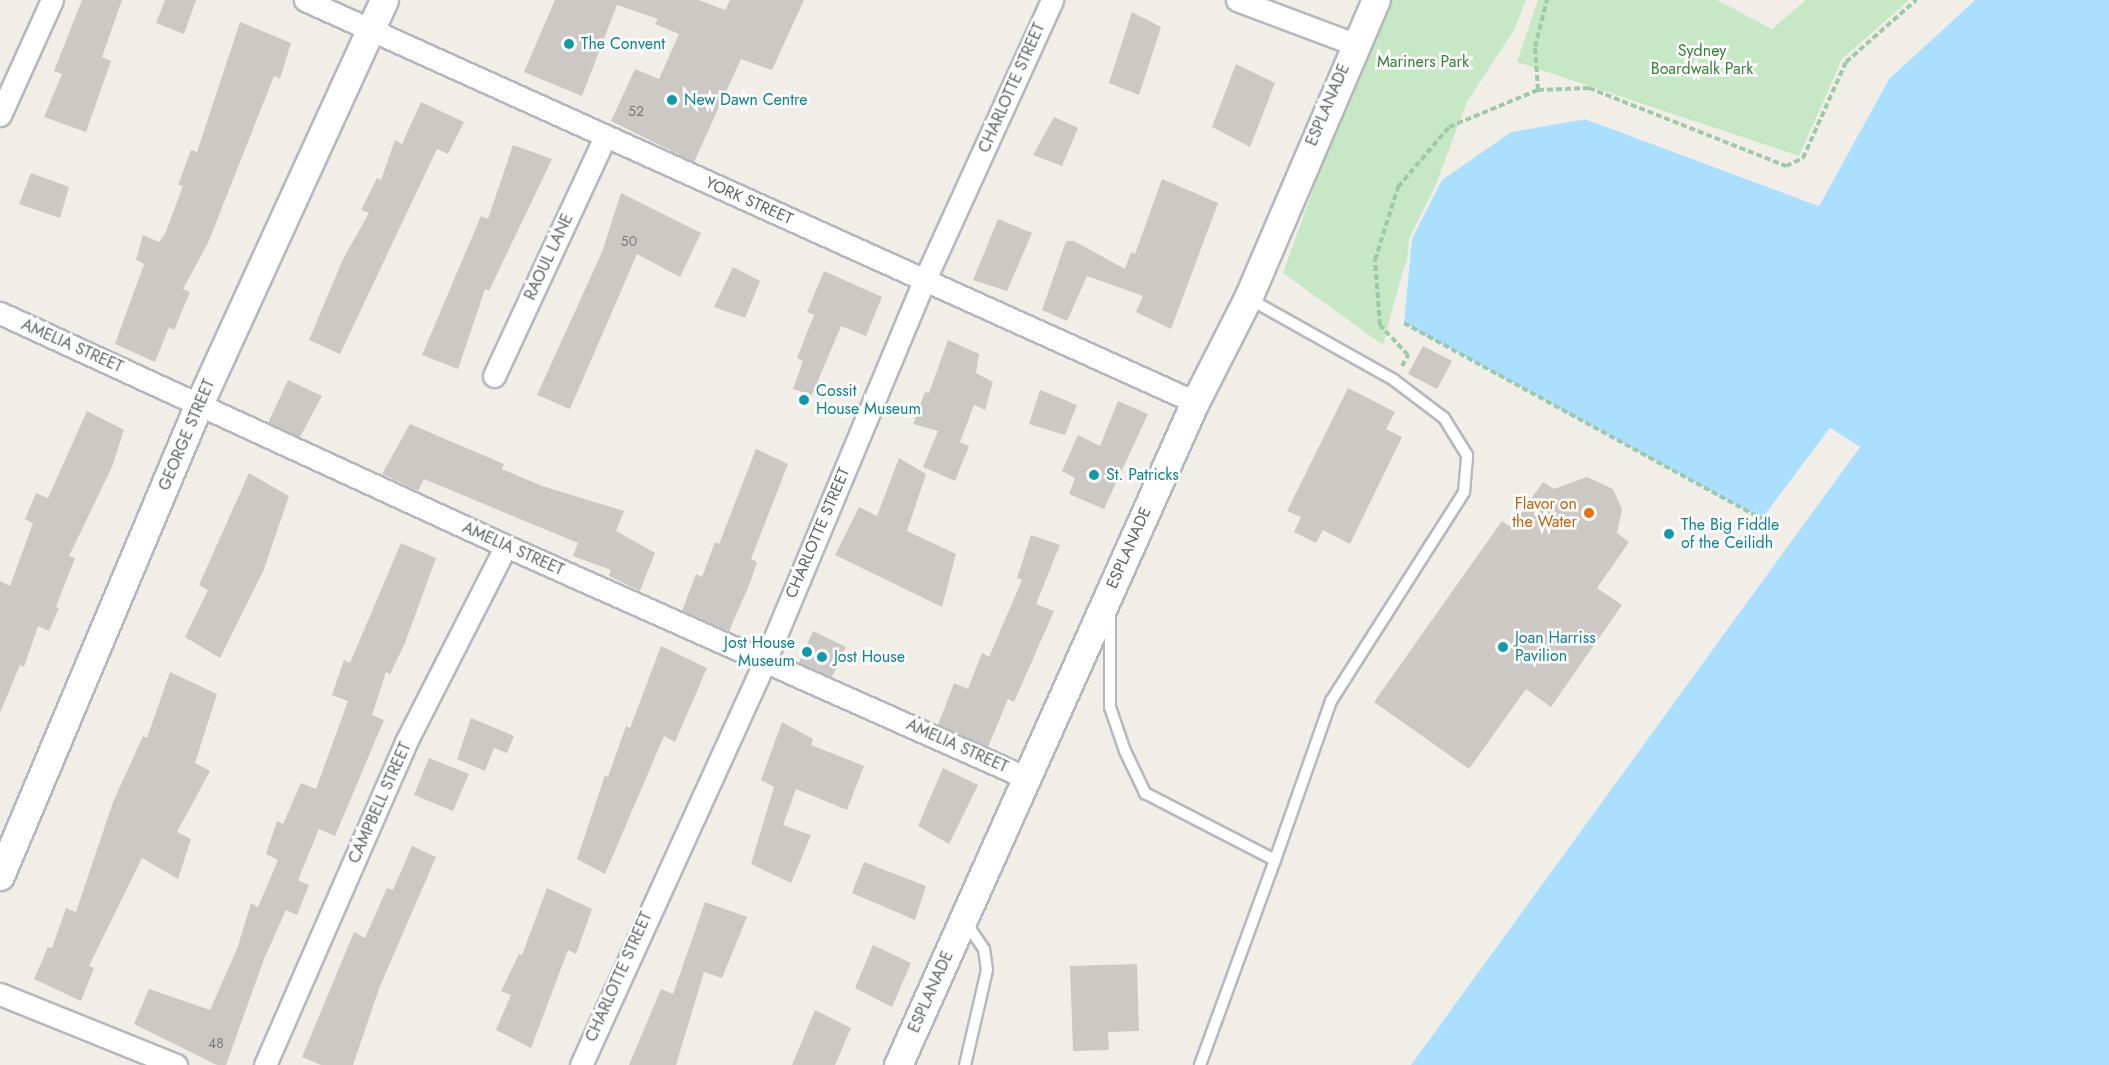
<!DOCTYPE html>
<html>
<head>
<meta charset="utf-8">
<style>
  body { margin:0 }
  #map { position:relative; width:2109px; height:1065px; overflow:hidden; background:#f1eee8; font-family:Jost,sans-serif }
  div>[style] { position:absolute }
  [style*='--x'] { left:calc(var(--x)*1px); top:calc(var(--y)*1px); width:calc(var(--w)*1px); rotate:calc(var(--a)*1deg) }
  .green>* { inset:0; background:#c7e8c5 }
  .water>* { inset:0; background:#aadfff }
  .pier>* { inset:0; background:#f1eee8 }
  .building>* { inset:0; background:#ccc9c5 }
  .path>* { height:4px; margin-top:-2px; transform-origin:0; background:repeating-linear-gradient(90deg,#9ec9a8 0 6px,transparent 0 9px) }
  .roads { filter:drop-shadow(2px 0 #b5b8bc) drop-shadow(-2px 0 #b5b8bc) drop-shadow(0 2px #b5b8bc) drop-shadow(0 -2px #b5b8bc) }
  .service>* { height:10px; margin:-5px; padding:0 5px; transform-origin:5px; border-radius:5px; background:#fff }
  .minor>* { height:21px; margin:-10.5px; padding:0 10.5px; transform-origin:10.5px; border-radius:10.5px; background:#fff }
  .tertiary>* { height:27px; margin:-13.5px; padding:0 13.5px; transform-origin:13.5px; border-radius:13.5px; background:#fff }
  .dots>* { width:16px; height:16px; translate:-50% -50%; box-sizing:border-box; border:3px solid #fff; border-radius:50% }
  span { translate:-50% -50%; white-space:nowrap; text-align:center; line-height:1.15; -webkit-text-stroke:5px #fff; paint-order:stroke }
  .number-label { font-size:14px; color:#7a7c7f }
  .number-label span { -webkit-text-stroke-width:0 }
  .culture-label { font-size:16px; color:#0d838f }
  .left { translate:0 -50%; text-align:left }
  .right { translate:-100% -50%; text-align:right }
  .park-label { font-size:16px; color:#358234 }
  .street-label { font-size:16px; color:#5f6368 }
  .food-label { font-size:16px; color:#c56008 }
</style>
</head>
<body>
<div id="map">
  <div class="green">
    <div style="clip-path:polygon(1390px 0,1526px 0,1514px 30px,1467px 102px,1402px 274px,1383px 345px,1283px 273px,1364px 48px)"></div>
    <div style="clip-path:polygon(1538px 0,1717px 0,1772px 29px,1806px 0,1909px 0,1842px 59px,1799px 156px,1517px 62px)"></div>
  </div>
  <div class="water">
    <div style="clip-path:polygon(1975px 0,2109px 0,2109px 1065px,1411px 1065px,1860px 447px,1830px 428px,1762px 519px,1404px 323px,1412px 239px,1442px 180px,1511px 132px,1585px 119px,1819px 206px,1889px 79px)"></div>
  </div>
  <div class="pier">
    <div style="clip-path:polygon(1971px 0,1975px 0,1889px 79px,1819px 206px,1585px 119px,1511px 132px,1441px 180px,1412px 239px,1402px 324px,1409px 238px,1439px 179px,1510px 129px,1586px 116px,1818px 202px,1886px 78px)"></div>
    <div style="clip-path:polygon(1830px 428px,1860px 447px,1408px 1065px,1856px 448px,1831px 432px,1760px 521px)"></div>
  </div>
  <div class="building">
    <div style="clip-path:polygon(82px 0,122px 0,102px 57px,111px 61px,86px 132px,44px 117px,62px 74px,54px 71px)"></div>
    <div style="clip-path:polygon(165px 0,196px 0,184px 34px,156px 23px)"></div>
    <div style="clip-path:polygon(555px 0,699px 0,725px 10px,730px 0,804px 0,772px 70px,741px 59px,694px 162px,611px 121px,635px 69px,659px 79px,679px 34px,655px 24px,658px 19px,617px 5px,582px 96px,524px 72px)"></div>
    <div style="clip-path:polygon(1132px 12px,1161px 27px,1139px 95px,1109px 83px)"></div>
    <div style="clip-path:polygon(240px 22px,291px 43px,280px 79px,274px 76px,208px 243px,183px 289px,190px 292px,174px 330px,169px 327px,155px 362px,115px 344px,144px 264px,136px 260px,143px 235px,159px 242px,165px 234px,183px 186px,178px 185px,191px 150px,197px 152px)"></div>
    <div style="clip-path:polygon(1236px 64px,1275px 83px,1250px 147px,1212px 127px)"></div>
    <div style="clip-path:polygon(421px 102px,464px 122px,448px 154px,437px 149px,340px 354px,309px 340px,343px 259px,369px 213px,361px 210px,377px 178px,381px 180px,395px 140px,402px 144px)"></div>
    <div style="clip-path:polygon(1054px 117px,1078px 128px,1062px 166px,1033px 155px)"></div>
    <div style="clip-path:polygon(513px 145px,552px 159px,489px 291px,485px 289px,458px 369px,422px 355px,481px 216px,488px 219px)"></div>
    <div style="clip-path:polygon(31px 173px,69px 187px,60px 218px,19px 204px)"></div>
    <div style="clip-path:polygon(1162px 179px,1218px 203px,1171px 329px,1136px 312px,1143px 296px,1087px 276px,1067px 321px,1042px 310px,1066px 241px,1074px 241px,1125px 269px,1131px 252px,1135px 254px)"></div>
    <div style="clip-path:polygon(621px 193px,701px 233px,680px 277px,637px 254px,570px 409px,537px 395px,602px 252px)"></div>
    <div style="clip-path:polygon(998px 219px,1032px 233px,1007px 291px,973px 280px)"></div>
    <div style="clip-path:polygon(733px 267px,760px 281px,745px 318px,714px 307px)"></div>
    <div style="clip-path:polygon(824px 271px,882px 297px,866px 336px,841px 326px,812px 395px,793px 389px,803px 361px,797px 358px,814px 315px,807px 312px)"></div>
    <div style="clip-path:polygon(948px 340px,979px 354px,976px 373px,993px 382px,985px 410px,974px 405px,960px 442px,969px 446px,955px 481px,923px 467px,938px 431px,913px 424px,925px 392px,929px 393px)"></div>
    <div style="clip-path:polygon(1423px 346px,1452px 361px,1437px 389px,1408px 374px)"></div>
    <div style="clip-path:polygon(288px 380px,322px 396px,300px 437px,268px 423px)"></div>
    <div style="clip-path:polygon(1348px 388px,1395px 412px,1386px 429px,1402px 437px,1350px 544px,1323px 530px,1316px 543px,1294px 532px,1301px 517px,1287px 511px)"></div>
    <div style="clip-path:polygon(1040px 390px,1077px 405px,1065px 435px,1029px 424px)"></div>
    <div style="clip-path:polygon(1118px 401px,1148px 414px,1104px 509px,1069px 494px,1075px 478px,1062px 471px,1078px 435px,1100px 446px)"></div>
    <div style="clip-path:polygon(87px 411px,124px 430px,112px 467px,69px 556px,75px 558px,56px 607px,59px 608px,49px 631px,38px 626px,24px 667px,20px 665px,0 713px,0 581px,10px 586px,33px 523px,25px 519px,36px 493px,48px 498px)"></div>
    <div style="clip-path:polygon(410px 424px,504px 464px,502px 469px,542px 486px,624px 511px,616px 531px,655px 553px,640px 591px,609px 576px,611px 570px,573px 556px,578px 543px,424px 479px,418px 491px,382px 474px)"></div>
    <div style="clip-path:polygon(756px 449px,788px 464px,751px 559px,757px 562px,750px 583px,729px 631px,682px 611px,696px 574px,702px 577px,715px 542px,719px 544px)"></div>
    <div style="clip-path:polygon(899px 458px,926px 474px,907px 531px,956px 554px,942px 607px,835px 555px,859px 507px,877px 516px)"></div>
    <div style="clip-path:polygon(249px 473px,289px 496px,264px 569px,220px 658px,185px 637px,208px 590px,199px 585px)"></div>
    <div style="clip-path:polygon(1587px 477px,1613px 489px,1622px 509px,1617px 533px,1629px 542px,1597px 588px,1622px 605px,1551px 707px,1526px 689px,1469px 769px,1374px 702px,1502px 521px,1511px 527px,1543px 482px,1554px 489px)"></div>
    <div style="clip-path:polygon(1031px 535px,1060px 545px,1036px 604px,1054px 611px,1014px 702px,1008px 699px,988px 747px,938px 725px,954px 683px,968px 689px,982px 653px,989px 657px,1022px 580px,1017px 578px)"></div>
    <div style="clip-path:polygon(401px 543px,436px 558px,405px 643px,390px 674px,386px 672px,372px 715px,384px 720px,335px 836px,319px 829px,298px 880px,309px 885px,297px 915px,286px 910px,264px 959px,226px 1065px,217px 1065px,134px 1024px,149px 989px,210px 1010px,237px 949px,251px 903px,258px 907px,278px 860px,266px 854px,277px 821px,283px 824px,301px 783px,316px 789px,348px 701px,332px 695px,344px 660px,350px 663px)"></div>
    <div style="clip-path:polygon(813px 631px,846px 647px,832px 677px,799px 663px)"></div>
    <div style="clip-path:polygon(661px 646px,707px 668px,675px 742px,664px 736px,605px 874px,577px 859px,605px 775px,608px 777px,626px 726px,630px 728px)"></div>
    <div style="clip-path:polygon(170px 672px,217px 694px,195px 763px,210px 771px,177px 832px,191px 839px,178px 879px,142px 858px,89px 966px,94px 968px,81px 1001px,34px 979px,48px 947px,52px 948px,66px 908px,76px 912px,113px 802px,143px 736px,147px 738px)"></div>
    <div style="clip-path:polygon(471px 718px,514px 736px,507px 753px,494px 748px,485px 771px,457px 759px)"></div>
    <div style="clip-path:polygon(782px 722px,813px 739px,811px 745px,864px 766px,847px 810px,796px 789px,783px 825px,811px 835px,791px 883px,751px 864px,774px 787px,761px 780px)"></div>
    <div style="clip-path:polygon(429px 758px,469px 774px,453px 811px,414px 795px)"></div>
    <div style="clip-path:polygon(943px 768px,978px 785px,949px 844px,918px 826px)"></div>
    <div style="clip-path:polygon(412px 846px,436px 857px,380px 986px,353px 1065px,321px 1065px,302px 1057px,354px 932px,365px 938px,387px 888px,393px 890px)"></div>
    <div style="clip-path:polygon(864px 862px,926px 886px,915px 920px,852px 893px)"></div>
    <div style="clip-path:polygon(547px 888px,592px 909px,576px 954px,568px 950px,531px 1048px,496px 1030px,511px 995px,501px 991px,519px 954px,522px 955px)"></div>
    <div style="clip-path:polygon(705px 902px,747px 917px,722px 978px,704px 972px,676px 1065px,629px 1065px,661px 989px,673px 994px)"></div>
    <div style="clip-path:polygon(873px 945px,911px 963px,892px 1007px,855px 988px)"></div>
    <div style="clip-path:polygon(1137px 964px,1139px 1031px,1108px 1032px,1109px 1050px,1073px 1051px,1070px 966px)"></div>
    <div style="clip-path:polygon(815px 1010px,851px 1028px,835px 1065px,792px 1065px)"></div>
  </div>
  <div class="path">
    <div style="--x:1538;--y:90;--w:43;--a:-94"></div>
    <div style="--x:1535;--y:47;--w:49;--a:-75.7"></div>
    <div style="--x:1404;--y:323;--w:408;--a:28.7"></div>
    <div style="--x:1402;--y:366;--w:13;--a:-61"></div>
    <div style="--x:1408;--y:355;--w:41;--a:-133"></div>
    <div style="--x:1380;--y:325;--w:65;--a:-94.4"></div>
    <div style="--x:1375;--y:260;--w:77;--a:-72.5"></div>
    <div style="--x:1398;--y:187;--w:79;--a:-49.6"></div>
    <div style="--x:1449;--y:127;--w:96;--a:-22.6"></div>
    <div style="--x:1538;--y:90;--w:51;--a:-2.2"></div>
    <div style="--x:1589;--y:88;--w:212;--a:21.6"></div>
    <div style="--x:1786;--y:166;--w:19;--a:-25"></div>
    <div style="--x:1803;--y:158;--w:105;--a:-65.9"></div>
    <div style="--x:1846;--y:62;--w:94;--a:-41.5"></div>
  </div>
  <div class="roads">
    <div class="service">
      <div style="--x:1110;--y:613;--w:94;--a:90"></div>
      <div style="--x:1110;--y:707;--w:46;--a:71.2"></div>
      <div style="--x:1125;--y:751;--w:47;--a:64.5"></div>
      <div style="--x:1145;--y:793;--w:146;--a:27.3"></div>
      <div style="--x:1275;--y:860;--w:169;--a:-70.6"></div>
      <div style="--x:1331;--y:701;--w:248;--a:-57.5"></div>
      <div style="--x:1464;--y:492;--w:37;--a:-85"></div>
      <div style="--x:1467;--y:455;--w:44;--a:-121.9"></div>
      <div style="--x:1444;--y:418;--w:63;--a:-142.8"></div>
      <div style="--x:1394;--y:380;--w:167;--a:-150.7"></div>
      <div style="--x:961;--y:926;--w:11;--a:22"></div>
      <div style="--x:971;--y:930;--w:23;--a:56"></div>
      <div style="--x:984;--y:949;--w:21;--a:82"></div>
      <div style="--x:987;--y:970;--w:98;--a:103"></div>
      <div style="--x:1200;--y:1065;--w:218;--a:-69.9"></div>
    </div>
    <div class="minor">
      <div style="--x:305;--y:0;--w:977;--a:24.31"></div>
      <div style="--x:1237;--y:0;--w:125;--a:20.6"></div>
      <div style="--x:0;--y:115;--w:126;--a:-65.7"></div>
      <div style="--x:0;--y:313;--w:557;--a:24.72"></div>
      <div style="--x:506;--y:546;--w:573;--a:24.01"></div>
      <div style="--x:494;--y:376;--w:264;--a:-65.1"></div>
      <div style="--x:0;--y:994;--w:190;--a:22"></div>
      <div style="--x:265;--y:1065;--w:352;--a:-66.4"></div>
      <div style="--x:406;--y:742;--w:220;--a:-63"></div>
      <div style="--x:581;--y:1065;--w:444;--a:-65.5"></div>
      <div style="--x:765;--y:661;--w:414;--a:-67.3"></div>
      <div style="--x:925;--y:279;--w:307;--a:-65.5"></div>
    </div>
    <div class="tertiary">
      <div style="--x:0;--y:876;--w:512;--a:-67.14"></div>
      <div style="--x:199;--y:404;--w:444;--a:-65.4"></div>
      <div style="--x:898;--y:1065;--w:726;--a:-65.87"></div>
      <div style="--x:1195;--y:402;--w:117;--a:-63"></div>
      <div style="--x:1248;--y:298;--w:324;--a:-66.8"></div>
    </div>
  </div>
  <div class="dots">
    <div style="left:569px;top:44px;background:#0f9aa8"></div>
    <div style="left:672px;top:100px;background:#0f9aa8"></div>
    <div style="left:804px;top:400px;background:#0f9aa8"></div>
    <div style="left:1094px;top:475px;background:#0f9aa8"></div>
    <div style="left:1589px;top:513px;background:#e8710a"></div>
    <div style="left:1669px;top:534px;background:#0f9aa8"></div>
    <div style="left:1503px;top:647px;background:#0f9aa8"></div>
    <div style="left:807px;top:652px;background:#0f9aa8"></div>
    <div style="left:822px;top:657px;background:#0f9aa8"></div>
  </div>
  <div class="number-label">
    <span style="left:636px;top:111px">52</span>
    <span style="left:629px;top:241px">50</span>
    <span style="left:216px;top:1043px">48</span>
  </div>
  <div class="culture-label">
    <span class="left" style="left:581px;top:44px">The Convent</span>
    <span class="left" style="left:684px;top:100px">New Dawn Centre</span>
    <span class="left" style="left:816px;top:400px">Cossit<br>House Museum</span>
    <span class="left" style="left:1106px;top:475px">St. Patricks</span>
    <span class="left" style="left:1681px;top:534px">The Big Fiddle<br>of the Ceilidh</span>
    <span class="left" style="left:1515px;top:647px">Joan Harriss<br>Pavilion</span>
    <span class="right" style="left:795px;top:652px">Jost House<br>Museum</span>
    <span class="left" style="left:834px;top:657px">Jost House</span>
  </div>
  <div class="park-label">
    <span style="left:1702px;top:60px">Sydney<br>Boardwalk Park</span>
    <span style="left:1423px;top:62px">Mariners Park</span>
  </div>
  <div class="street-label">
    <span style="left:1012px;top:88px;rotate:-66deg">CHARLOTTE STREET</span>
    <span style="left:1328px;top:105px;rotate:-67deg">ESPLANADE</span>
    <span style="left:749px;top:201px;rotate:24deg">YORK STREET</span>
    <span style="left:549px;top:257px;rotate:-65deg">RAOUL LANE</span>
    <span style="left:72px;top:346px;rotate:24deg">AMELIA STREET</span>
    <span style="left:187px;top:435px;rotate:-67deg">GEORGE STREET</span>
    <span style="left:818px;top:533px;rotate:-67deg">CHARLOTTE STREET</span>
    <span style="left:1129px;top:548px;rotate:-66deg">ESPLANADE</span>
    <span style="left:513px;top:549px;rotate:24deg">AMELIA STREET</span>
    <span style="left:957px;top:746px;rotate:24deg">AMELIA STREET</span>
    <span style="left:380px;top:803px;rotate:-66deg">CAMPBELL STREET</span>
    <span style="left:619px;top:977px;rotate:-66deg">CHARLOTTE STREET</span>
    <span style="left:931px;top:992px;rotate:-66deg">ESPLANADE</span>
  </div>
  <div class="food-label">
    <span class="right" style="left:1577px;top:513px">Flavor on<br>the Water</span>
  </div>
</div>
</body>
</html>
